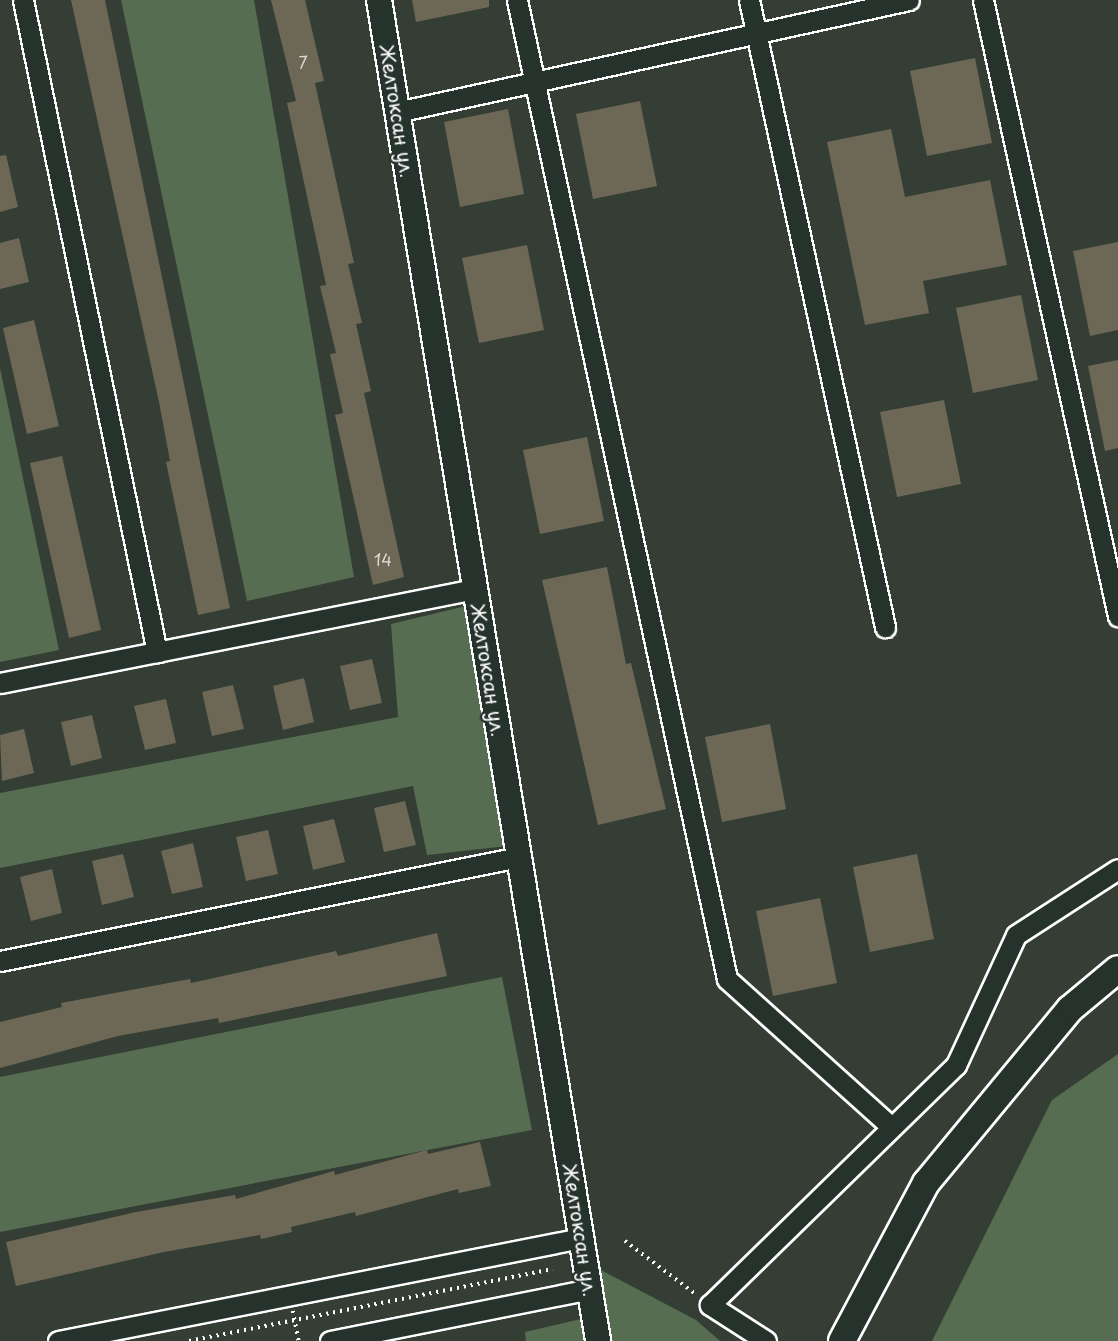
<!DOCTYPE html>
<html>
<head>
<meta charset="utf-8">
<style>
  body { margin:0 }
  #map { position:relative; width:1118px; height:1341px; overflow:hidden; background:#343e35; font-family:"Playpen Sans",sans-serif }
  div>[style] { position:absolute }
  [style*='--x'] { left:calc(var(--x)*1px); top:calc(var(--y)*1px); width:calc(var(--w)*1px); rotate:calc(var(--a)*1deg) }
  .green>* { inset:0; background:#576d51 }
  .building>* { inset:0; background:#6d6856 }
  .path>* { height:3.5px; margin-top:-1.75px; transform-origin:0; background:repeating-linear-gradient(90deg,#fff 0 2px,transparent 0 7px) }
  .roads { filter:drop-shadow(2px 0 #fff) drop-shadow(-2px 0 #fff) drop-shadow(0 2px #fff) drop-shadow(0 -2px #fff) }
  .minor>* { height:19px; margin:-9.5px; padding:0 9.5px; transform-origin:9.5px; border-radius:9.5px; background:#26332d }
  .tertiary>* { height:24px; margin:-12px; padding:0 12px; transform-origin:12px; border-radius:12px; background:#26332d }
  .secondary>* { height:26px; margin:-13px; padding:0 13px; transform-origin:13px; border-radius:13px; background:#26332d }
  span { translate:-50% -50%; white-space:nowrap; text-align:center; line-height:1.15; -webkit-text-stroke:5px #26332d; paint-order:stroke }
  .number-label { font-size:16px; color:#dad9d5 }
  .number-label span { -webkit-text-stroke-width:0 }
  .street-label { font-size:19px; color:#fff }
</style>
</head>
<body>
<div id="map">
  <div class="green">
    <div style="clip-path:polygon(121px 0,254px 0,354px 577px,247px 601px)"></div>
    <div style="clip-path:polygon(0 368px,59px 650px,0 662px)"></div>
    <div style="clip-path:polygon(466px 606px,507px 846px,427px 855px,413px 786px,0 868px,0 793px,398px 717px,391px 624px)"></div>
    <div style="clip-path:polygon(502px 977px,532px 1130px,0 1232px,0 1077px)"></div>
    <div style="clip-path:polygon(1118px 1054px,1118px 1341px,932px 1341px,1052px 1100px)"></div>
    <div style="clip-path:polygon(599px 1269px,696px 1320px,720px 1341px,612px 1341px)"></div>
    <div style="clip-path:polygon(581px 1319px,584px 1341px,526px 1341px,525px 1332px)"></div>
  </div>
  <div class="building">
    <div style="clip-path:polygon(71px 0,105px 0,230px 608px,198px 615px,166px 462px,170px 461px,159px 402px)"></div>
    <div style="clip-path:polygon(271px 0,305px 0,324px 81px,315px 83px,354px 263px,348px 264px,362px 323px,356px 324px,371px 391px,364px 393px,404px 577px,373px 585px,335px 415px,343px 413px,330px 354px,336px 353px,320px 286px,326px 285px,287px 103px,296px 101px)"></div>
    <div style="clip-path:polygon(412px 0,489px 0,489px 7px,416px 22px)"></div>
    <div style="clip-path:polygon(975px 58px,992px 143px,927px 156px,910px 71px)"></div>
    <div style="clip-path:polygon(640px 101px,657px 186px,593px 199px,576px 114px)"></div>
    <div style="clip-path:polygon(508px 109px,524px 194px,460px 207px,444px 122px)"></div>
    <div style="clip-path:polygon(891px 129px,905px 197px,990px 180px,1007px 265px,923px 281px,929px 313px,865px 325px,827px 142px)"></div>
    <div style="clip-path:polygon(6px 155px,18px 207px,0 212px,0 156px)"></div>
    <div style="clip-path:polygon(19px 238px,29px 282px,0 289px,0 243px)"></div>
    <div style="clip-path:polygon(1118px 242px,1118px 330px,1090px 336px,1073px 251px)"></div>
    <div style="clip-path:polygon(527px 245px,544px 330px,479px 343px,462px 258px)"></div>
    <div style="clip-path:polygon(1021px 295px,1038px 380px,973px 393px,956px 308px)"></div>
    <div style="clip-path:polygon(34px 320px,59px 426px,27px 434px,3px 328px)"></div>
    <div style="clip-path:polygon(1118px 360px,1118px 448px,1105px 451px,1088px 366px)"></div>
    <div style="clip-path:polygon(944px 400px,961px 484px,897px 497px,880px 412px)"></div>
    <div style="clip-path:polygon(587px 437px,604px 521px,540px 534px,523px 450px)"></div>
    <div style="clip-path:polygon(62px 456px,101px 630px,69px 638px,30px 463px)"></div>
    <div style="clip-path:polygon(607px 567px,626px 664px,631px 663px,666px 809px,598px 825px,542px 580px)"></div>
    <div style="clip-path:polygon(372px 659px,382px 703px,350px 710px,340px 666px)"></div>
    <div style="clip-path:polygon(304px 678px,314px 722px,283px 730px,273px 686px)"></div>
    <div style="clip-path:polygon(233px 685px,244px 729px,212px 736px,202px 692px)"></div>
    <div style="clip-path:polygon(166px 699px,176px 743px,145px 750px,134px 706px)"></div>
    <div style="clip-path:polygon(92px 715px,102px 758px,71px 766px,61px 722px)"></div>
    <div style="clip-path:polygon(770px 724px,786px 809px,722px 822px,705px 737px)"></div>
    <div style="clip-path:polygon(24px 729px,34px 773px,2px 781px,0 735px)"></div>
    <div style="clip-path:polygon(405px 801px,416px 845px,384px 852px,374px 808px)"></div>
    <div style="clip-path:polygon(334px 819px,345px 862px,313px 870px,303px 826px)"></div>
    <div style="clip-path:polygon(268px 830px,278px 874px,246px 881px,236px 837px)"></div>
    <div style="clip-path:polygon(193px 843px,203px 887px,172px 894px,161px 851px)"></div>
    <div style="clip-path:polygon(123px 854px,134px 897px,102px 905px,92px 861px)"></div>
    <div style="clip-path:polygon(917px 854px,934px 939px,870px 952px,853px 867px)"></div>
    <div style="clip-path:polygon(52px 869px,62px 913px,31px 921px,20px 877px)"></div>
    <div style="clip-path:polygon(820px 898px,837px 983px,773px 996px,756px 911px)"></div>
    <div style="clip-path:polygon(437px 933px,447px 976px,219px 1023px,218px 1018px,118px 1036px,0 1068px,0 1022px,62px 1007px,61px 1003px,190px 979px,191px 983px,336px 951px,338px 956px)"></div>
    <div style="clip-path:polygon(480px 1142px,491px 1186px,459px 1193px,458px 1189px,356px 1216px,355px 1212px,291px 1227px,292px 1232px,261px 1239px,260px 1235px,164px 1252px,16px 1286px,6px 1242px,136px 1212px,235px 1195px,236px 1199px,334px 1171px,335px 1175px,427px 1150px,428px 1154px)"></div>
  </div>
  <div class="path">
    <div style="--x:625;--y:1241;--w:90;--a:36.9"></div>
    <div style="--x:293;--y:1311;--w:31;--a:79"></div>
    <div style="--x:189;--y:1341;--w:371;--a:-11.2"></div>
  </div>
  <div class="roads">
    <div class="minor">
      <div style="--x:23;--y:0;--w:666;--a:78.39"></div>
      <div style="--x:517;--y:0;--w:1001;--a:77.89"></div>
      <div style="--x:727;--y:979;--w:219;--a:42"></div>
      <div style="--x:749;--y:0;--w:642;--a:77.76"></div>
      <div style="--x:983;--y:0;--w:631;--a:77.64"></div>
      <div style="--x:397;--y:112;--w:524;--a:-12.34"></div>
      <div style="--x:0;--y:683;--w:484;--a:-11.2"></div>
      <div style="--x:0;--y:961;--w:529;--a:-11.33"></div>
      <div style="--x:58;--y:1341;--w:533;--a:-11.14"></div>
      <div style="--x:330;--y:1341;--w:265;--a:-11.3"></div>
      <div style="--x:766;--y:1341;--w:67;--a:-147.3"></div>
      <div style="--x:710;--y:1305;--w:344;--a:-44.3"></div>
      <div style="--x:956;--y:1065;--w:143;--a:-65.2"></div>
      <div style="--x:1016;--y:935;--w:121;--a:-32.9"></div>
    </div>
    <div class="tertiary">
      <div style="--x:379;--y:0;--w:1359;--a:80.72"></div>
    </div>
    <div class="secondary">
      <div style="--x:842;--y:1341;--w:179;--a:-62"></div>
      <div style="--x:926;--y:1183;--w:226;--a:-50.4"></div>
      <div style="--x:1070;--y:1009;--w:62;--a:-39.8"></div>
    </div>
  </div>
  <div class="number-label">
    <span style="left:303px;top:62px">7</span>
    <span style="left:383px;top:559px">14</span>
  </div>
  <div class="street-label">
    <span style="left:397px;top:111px;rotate:81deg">Желтоксан ул.</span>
    <span style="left:488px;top:670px;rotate:81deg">Желтоксан ул.</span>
    <span style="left:580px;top:1230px;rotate:81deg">Желтоксан ул.</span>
  </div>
</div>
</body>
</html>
